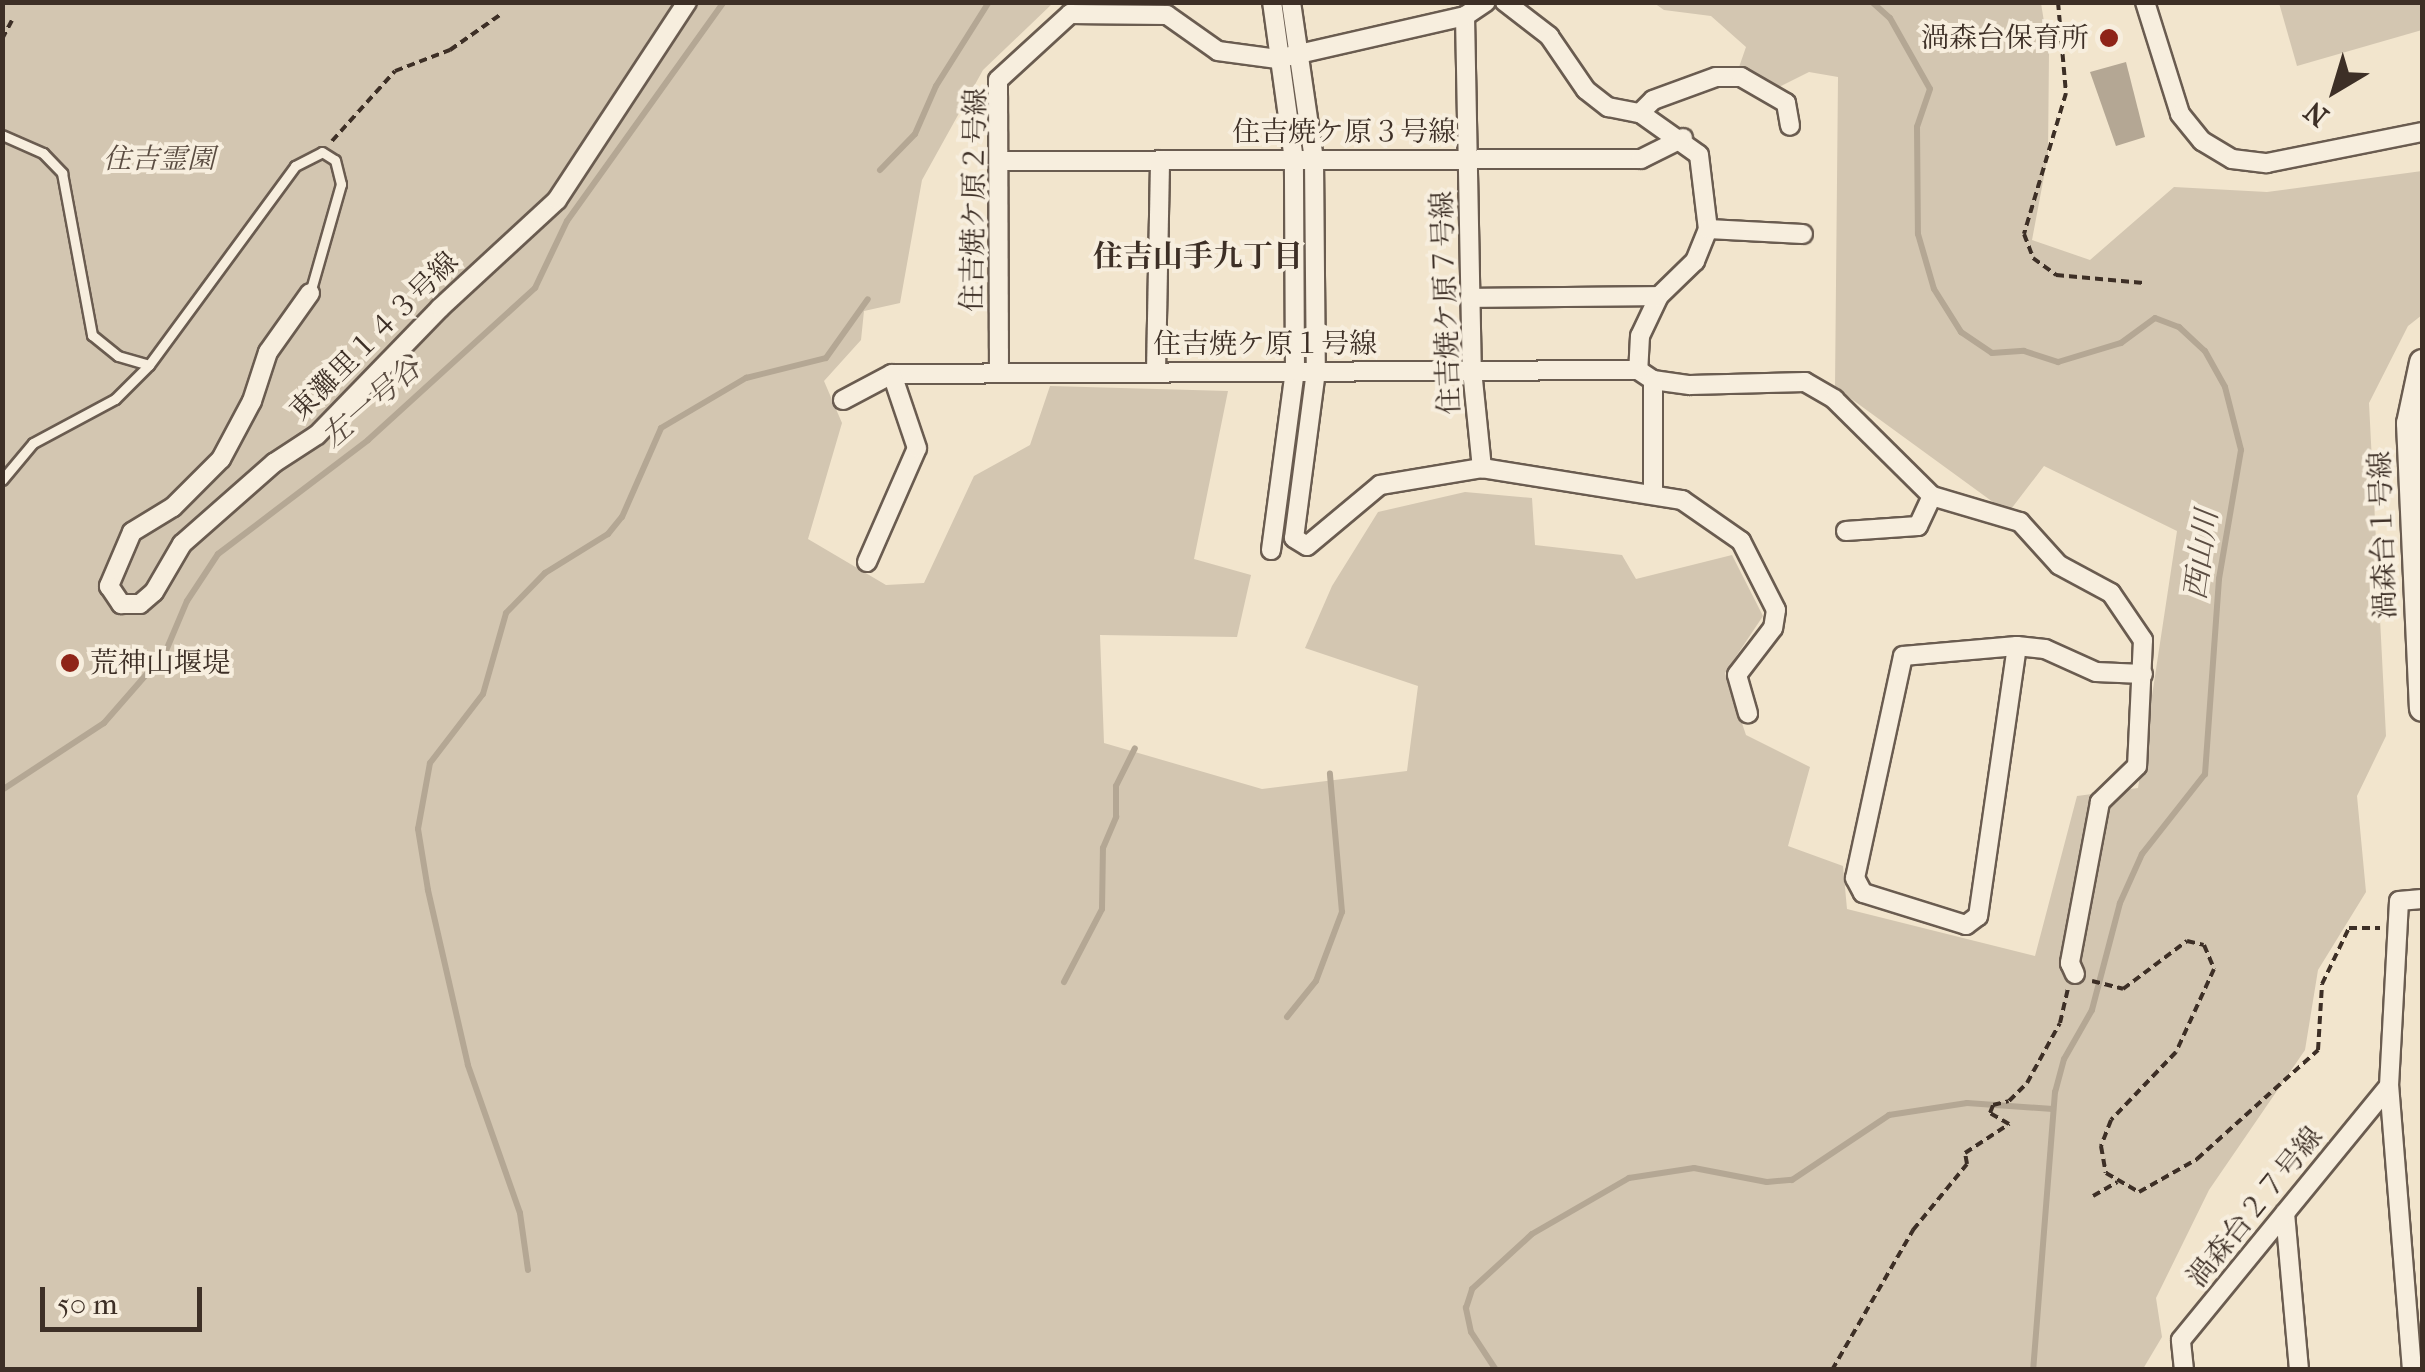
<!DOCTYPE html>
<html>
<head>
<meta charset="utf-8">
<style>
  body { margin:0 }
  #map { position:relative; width:2425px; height:1372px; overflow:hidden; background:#f2e5cd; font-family:"IM FELL French Canon","Noto Serif JP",serif }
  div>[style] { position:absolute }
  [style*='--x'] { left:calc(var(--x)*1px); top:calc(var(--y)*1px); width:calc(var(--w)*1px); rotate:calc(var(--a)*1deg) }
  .green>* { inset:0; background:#d3c6b1 }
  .water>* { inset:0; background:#b4a794 }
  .stream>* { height:6px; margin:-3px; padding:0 3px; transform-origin:3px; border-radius:3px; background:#b4a794 }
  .path>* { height:4px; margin-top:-2px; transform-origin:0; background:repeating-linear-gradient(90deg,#3d2f26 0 8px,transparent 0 13px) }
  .roads { filter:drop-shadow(2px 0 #6a5c50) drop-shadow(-2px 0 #6a5c50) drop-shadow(0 2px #6a5c50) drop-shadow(0 -2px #6a5c50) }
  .lane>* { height:9px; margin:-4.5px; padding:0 4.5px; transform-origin:4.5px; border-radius:4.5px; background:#f7eede }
  .street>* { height:18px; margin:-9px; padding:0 9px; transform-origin:9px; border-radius:9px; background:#f7eede }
  .secondary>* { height:25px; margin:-12.5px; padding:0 12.5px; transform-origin:12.5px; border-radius:12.5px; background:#f7eede }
  .dots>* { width:28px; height:28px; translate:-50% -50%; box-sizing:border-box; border:5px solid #f7eede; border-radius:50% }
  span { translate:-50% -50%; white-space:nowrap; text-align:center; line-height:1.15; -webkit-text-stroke:8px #f7eede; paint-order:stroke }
  .poi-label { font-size:28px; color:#3d2f26 }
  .right { translate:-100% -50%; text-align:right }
  .left { translate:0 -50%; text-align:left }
  .street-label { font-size:28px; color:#3d2f26 }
  .park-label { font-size:28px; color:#5b4d42; font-style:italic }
  .neighbourhood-label { font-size:30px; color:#3d2f26; font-weight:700 }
  .water-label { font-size:30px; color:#5b4d42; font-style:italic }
  .frame { position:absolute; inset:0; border:5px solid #3d2f26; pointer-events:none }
  .north { position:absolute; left:2285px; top:40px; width:100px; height:100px; -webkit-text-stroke:8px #f7eede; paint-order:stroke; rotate:218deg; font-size:28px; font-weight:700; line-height:40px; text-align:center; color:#3d2f26 }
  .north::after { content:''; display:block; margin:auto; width:35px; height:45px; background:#3d2f26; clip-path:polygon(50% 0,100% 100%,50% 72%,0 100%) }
  .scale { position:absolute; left:40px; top:1287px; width:162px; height:45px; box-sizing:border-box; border:5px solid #3d2f26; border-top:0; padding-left:12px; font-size:30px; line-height:35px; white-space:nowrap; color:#3d2f26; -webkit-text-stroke:8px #f7eede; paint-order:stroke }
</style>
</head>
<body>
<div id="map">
  <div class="green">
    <div style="clip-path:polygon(3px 3px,1053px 3px,983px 70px,922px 180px,900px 303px,864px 311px,861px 340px,824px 381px,842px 423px,808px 539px,886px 585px,924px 583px,974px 476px,1030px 445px,1050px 386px,1228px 391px,1194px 559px,1251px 575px,1237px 637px,1100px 635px,1104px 743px,1262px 789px,1407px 771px,1418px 686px,1305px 648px,1332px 586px,1378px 512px,1465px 492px,1532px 498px,1535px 545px,1622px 555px,1636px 579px,1732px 555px,1763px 616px,1725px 673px,1746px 735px,1810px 767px,1788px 846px,1843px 866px,1847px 909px,2035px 956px,2077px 796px,2138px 788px,2177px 531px,2044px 466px,2008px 513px,1835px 387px,1838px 77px,1809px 72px,1777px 88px,1738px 70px,1746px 47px,1711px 16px,1664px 10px,1654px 3px,2041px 3px,2049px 53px,2048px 155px,2032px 240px,2090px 260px,2174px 187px,2267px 192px,2422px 171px,2422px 315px,2408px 326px,2369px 403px,2386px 736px,2357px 796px,2366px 892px,2318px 970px,2305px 1050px,2209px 1190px,2156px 1298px,2162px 1337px,2143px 1369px,3px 1370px)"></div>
    <div style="clip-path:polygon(2279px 3px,2422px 3px,2422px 30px,2297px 66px)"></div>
  </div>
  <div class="water">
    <div style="clip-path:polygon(2126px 62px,2145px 137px,2116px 146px,2090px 72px)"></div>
  </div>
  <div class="stream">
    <div style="--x:1872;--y:2;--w:24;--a:42"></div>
    <div style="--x:1890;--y:18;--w:81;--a:60.6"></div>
    <div style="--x:1930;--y:89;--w:40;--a:108.9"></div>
    <div style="--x:1917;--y:127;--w:107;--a:89.5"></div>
    <div style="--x:1918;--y:234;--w:57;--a:73.8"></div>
    <div style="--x:1934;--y:289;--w:51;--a:57.9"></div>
    <div style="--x:1961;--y:332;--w:37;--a:34"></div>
    <div style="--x:1992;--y:353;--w:32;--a:-4"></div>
    <div style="--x:2024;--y:351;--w:36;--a:18"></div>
    <div style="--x:2058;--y:362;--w:66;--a:-16.8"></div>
    <div style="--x:2121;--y:343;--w:42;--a:-36.3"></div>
    <div style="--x:2155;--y:318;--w:26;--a:21"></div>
    <div style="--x:2179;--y:327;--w:35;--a:43"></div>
    <div style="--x:2205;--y:351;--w:41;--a:60.9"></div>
    <div style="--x:2225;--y:387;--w:65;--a:75.7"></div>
    <div style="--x:2241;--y:450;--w:131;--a:99.7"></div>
    <div style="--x:2219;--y:579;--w:196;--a:94.1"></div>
    <div style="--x:2205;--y:774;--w:102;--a:128.2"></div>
    <div style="--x:2142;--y:854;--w:54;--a:114.2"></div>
    <div style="--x:2120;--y:903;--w:111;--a:104.7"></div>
    <div style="--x:2092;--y:1010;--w:56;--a:119.7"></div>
    <div style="--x:2064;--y:1059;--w:34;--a:105"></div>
    <div style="--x:2055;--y:1092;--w:279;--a:94.5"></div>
    <div style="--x:880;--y:170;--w:50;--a:-45.8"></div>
    <div style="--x:915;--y:134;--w:52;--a:-66.4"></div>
    <div style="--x:936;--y:86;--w:99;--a:-57.8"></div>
    <div style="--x:2;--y:790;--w:122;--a:-33.3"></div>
    <div style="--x:104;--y:723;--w:93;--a:-48.9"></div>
    <div style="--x:165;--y:653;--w:56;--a:-67.1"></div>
    <div style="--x:187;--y:601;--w:56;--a:-56.6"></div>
    <div style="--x:218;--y:554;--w:188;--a:-37.2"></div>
    <div style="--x:368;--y:440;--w:226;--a:-42.3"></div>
    <div style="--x:535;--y:288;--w:74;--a:-64.5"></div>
    <div style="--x:567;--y:221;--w:269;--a:-54.4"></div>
    <div style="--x:1064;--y:982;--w:82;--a:-62.5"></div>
    <div style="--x:1102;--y:909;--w:61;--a:-89.1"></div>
    <div style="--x:1103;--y:848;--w:34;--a:-67"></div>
    <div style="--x:1116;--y:817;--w:31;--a:-90"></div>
    <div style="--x:1116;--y:786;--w:42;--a:-63.4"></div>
    <div style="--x:1287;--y:1017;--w:46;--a:-51.1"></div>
    <div style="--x:1316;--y:981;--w:74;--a:-69.4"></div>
    <div style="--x:1342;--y:912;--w:139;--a:-95"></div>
    <div style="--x:528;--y:1270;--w:58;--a:-98"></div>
    <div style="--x:520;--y:1213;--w:157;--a:-109.4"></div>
    <div style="--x:468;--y:1065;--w:180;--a:-102.9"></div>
    <div style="--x:428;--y:890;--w:62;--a:-99.3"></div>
    <div style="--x:418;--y:829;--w:67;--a:-79.7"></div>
    <div style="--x:430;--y:763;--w:87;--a:-52.5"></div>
    <div style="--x:483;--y:694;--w:84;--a:-74.1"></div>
    <div style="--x:506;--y:613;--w:56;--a:-45.7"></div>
    <div style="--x:545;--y:573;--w:74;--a:-31.8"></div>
    <div style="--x:608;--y:534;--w:22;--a:-51"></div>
    <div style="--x:622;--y:517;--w:97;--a:-66.3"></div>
    <div style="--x:661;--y:428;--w:99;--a:-30.5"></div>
    <div style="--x:746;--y:378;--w:82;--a:-14"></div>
    <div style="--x:826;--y:358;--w:72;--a:-54.6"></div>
    <div style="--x:1496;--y:1370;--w:45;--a:-123.3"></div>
    <div style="--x:1471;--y:1332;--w:25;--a:-102"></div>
    <div style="--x:1466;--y:1308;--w:20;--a:-72"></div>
    <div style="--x:1472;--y:1289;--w:81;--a:-42.5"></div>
    <div style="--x:1532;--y:1234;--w:112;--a:-30"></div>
    <div style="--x:1629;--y:1178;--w:66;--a:-8.7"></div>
    <div style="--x:1694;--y:1168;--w:74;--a:10.9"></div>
    <div style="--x:1767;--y:1182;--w:25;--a:-5"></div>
    <div style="--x:1792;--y:1180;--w:117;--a:-33.8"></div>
    <div style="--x:1889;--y:1115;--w:79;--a:-8.7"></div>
    <div style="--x:1967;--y:1103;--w:86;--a:4"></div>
  </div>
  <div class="path">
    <div style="--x:2058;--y:2;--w:91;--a:85"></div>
    <div style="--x:2066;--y:93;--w:147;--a:106.6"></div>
    <div style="--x:2024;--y:234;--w:26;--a:69"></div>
    <div style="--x:2033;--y:258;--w:29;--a:36"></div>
    <div style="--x:2056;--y:275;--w:88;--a:5.2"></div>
    <div style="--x:2;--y:39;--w:21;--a:-62"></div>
    <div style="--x:332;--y:141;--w:94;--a:-48"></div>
    <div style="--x:395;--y:71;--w:59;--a:-20.9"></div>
    <div style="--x:450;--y:50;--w:62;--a:-35.2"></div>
    <div style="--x:2092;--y:981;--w:32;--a:14"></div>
    <div style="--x:2123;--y:989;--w:80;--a:-36.9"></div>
    <div style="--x:2187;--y:941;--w:17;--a:13"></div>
    <div style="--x:2204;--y:945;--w:26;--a:67"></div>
    <div style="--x:2214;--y:969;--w:91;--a:114.6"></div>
    <div style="--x:2176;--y:1052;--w:94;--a:133.7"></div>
    <div style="--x:2111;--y:1120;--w:28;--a:111"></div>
    <div style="--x:2101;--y:1146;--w:27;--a:80"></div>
    <div style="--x:2106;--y:1173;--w:38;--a:30"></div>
    <div style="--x:2139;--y:1192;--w:67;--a:-29.6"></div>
    <div style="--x:2197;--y:1159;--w:163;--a:-42"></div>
    <div style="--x:2318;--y:1050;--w:66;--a:-86.5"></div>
    <div style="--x:2322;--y:984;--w:62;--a:-64.3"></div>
    <div style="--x:2349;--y:928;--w:31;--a:0"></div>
    <div style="--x:2093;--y:1196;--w:28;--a:-30"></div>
    <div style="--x:1832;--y:1370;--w:162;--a:-59.9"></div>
    <div style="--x:1913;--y:1230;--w:85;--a:-50.7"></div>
    <div style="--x:1967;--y:1164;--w:11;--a:-100"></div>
    <div style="--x:1965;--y:1153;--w:53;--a:-33.4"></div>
    <div style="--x:2009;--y:1124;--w:22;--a:-150"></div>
    <div style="--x:1990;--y:1113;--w:9;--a:-69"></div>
    <div style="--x:1993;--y:1105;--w:16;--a:-14"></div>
    <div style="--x:2009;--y:1101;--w:25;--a:-45"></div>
    <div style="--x:2027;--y:1083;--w:68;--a:-61.2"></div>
    <div style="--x:2060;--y:1023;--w:35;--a:-77"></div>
  </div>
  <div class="roads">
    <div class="lane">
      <div style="--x:2;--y:135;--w:45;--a:23.7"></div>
      <div style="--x:43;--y:153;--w:28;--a:46"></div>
      <div style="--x:62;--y:173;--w:165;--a:79.5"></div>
      <div style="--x:92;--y:335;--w:33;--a:39"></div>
      <div style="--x:118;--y:356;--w:32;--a:16"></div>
      <div style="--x:149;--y:365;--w:247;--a:-53.7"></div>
      <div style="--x:295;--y:166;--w:30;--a:-27"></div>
      <div style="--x:322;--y:152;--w:15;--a:32"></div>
      <div style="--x:335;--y:160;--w:25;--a:76"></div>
      <div style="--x:341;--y:184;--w:113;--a:105.9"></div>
      <div style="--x:2;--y:480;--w:48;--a:-50"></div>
      <div style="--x:33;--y:443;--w:93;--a:-28.2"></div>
      <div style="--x:115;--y:399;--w:48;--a:-45"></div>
    </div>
    <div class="street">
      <div style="--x:1291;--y:2;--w:160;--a:81.7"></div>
      <div style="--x:1314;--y:160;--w:211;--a:89.5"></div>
      <div style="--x:1316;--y:371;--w:168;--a:97.5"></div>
      <div style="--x:1294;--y:538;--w:15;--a:32"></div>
      <div style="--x:1307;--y:546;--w:95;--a:-39.9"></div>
      <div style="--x:1380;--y:485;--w:103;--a:-9.5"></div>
      <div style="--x:1482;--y:468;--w:203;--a:9.1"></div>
      <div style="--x:1682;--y:500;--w:72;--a:34.8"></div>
      <div style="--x:1741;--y:541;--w:77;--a:63.1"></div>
      <div style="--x:1776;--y:610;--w:18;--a:99"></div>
      <div style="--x:1773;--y:628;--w:59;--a:127.5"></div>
      <div style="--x:1737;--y:675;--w:40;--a:74"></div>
      <div style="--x:1505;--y:2;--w:56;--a:37.7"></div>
      <div style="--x:1549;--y:36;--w:65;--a:55.6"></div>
      <div style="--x:1586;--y:90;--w:28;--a:38"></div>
      <div style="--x:1608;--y:107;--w:33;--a:11"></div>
      <div style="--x:1640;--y:113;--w:72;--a:35.4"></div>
      <div style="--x:1699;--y:155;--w:75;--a:83.1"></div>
      <div style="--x:1708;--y:229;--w:35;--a:112"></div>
      <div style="--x:1695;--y:261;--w:50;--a:135.8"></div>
      <div style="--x:1659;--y:296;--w:44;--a:115.4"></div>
      <div style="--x:1640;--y:336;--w:34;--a:93"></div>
      <div style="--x:1638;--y:370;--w:18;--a:34"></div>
      <div style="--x:1653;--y:380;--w:37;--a:8"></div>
      <div style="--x:1690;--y:385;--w:115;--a:-1.5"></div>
      <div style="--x:1805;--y:382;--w:34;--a:30"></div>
      <div style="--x:1834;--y:399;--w:138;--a:44.7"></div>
      <div style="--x:1932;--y:496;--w:92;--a:16.5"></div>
      <div style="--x:2020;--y:522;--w:58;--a:47.8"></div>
      <div style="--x:2059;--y:565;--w:59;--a:28.3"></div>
      <div style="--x:2111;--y:593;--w:57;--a:55.8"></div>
      <div style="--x:2143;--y:640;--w:126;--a:92.7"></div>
      <div style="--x:2137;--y:766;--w:52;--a:135.8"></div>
      <div style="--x:2100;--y:802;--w:164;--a:100.6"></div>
      <div style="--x:2070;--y:963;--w:12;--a:66"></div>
      <div style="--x:2145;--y:2;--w:117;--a:72.6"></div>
      <div style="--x:2180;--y:114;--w:35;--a:51"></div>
      <div style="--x:2202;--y:141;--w:35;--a:31"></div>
      <div style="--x:2232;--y:159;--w:35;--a:7"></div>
      <div style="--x:2267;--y:163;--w:158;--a:-11.3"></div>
      <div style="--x:1465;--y:16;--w:354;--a:88.9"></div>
      <div style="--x:1472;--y:370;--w:99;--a:84.2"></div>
      <div style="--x:1640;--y:113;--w:18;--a:-45"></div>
      <div style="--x:1653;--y:100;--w:67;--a:-20.1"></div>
      <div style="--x:1716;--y:77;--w:25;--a:0"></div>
      <div style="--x:1741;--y:77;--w:52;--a:30"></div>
      <div style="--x:1786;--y:103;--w:23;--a:80"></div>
      <div style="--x:1000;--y:161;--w:641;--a:-0.18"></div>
      <div style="--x:1641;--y:159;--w:47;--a:-26.6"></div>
      <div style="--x:1708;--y:229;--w:95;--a:3"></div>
      <div style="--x:310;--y:293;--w:72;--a:125.4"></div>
      <div style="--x:268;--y:352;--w:52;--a:108.1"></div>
      <div style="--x:252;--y:401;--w:66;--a:118.1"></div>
      <div style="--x:221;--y:459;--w:68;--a:135"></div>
      <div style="--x:173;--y:507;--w:48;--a:148.6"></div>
      <div style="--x:132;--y:532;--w:59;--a:113.1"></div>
      <div style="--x:109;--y:586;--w:22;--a:56"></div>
      <div style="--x:121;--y:604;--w:19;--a:0"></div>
      <div style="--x:140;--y:604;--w:18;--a:-41"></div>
      <div style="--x:154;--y:592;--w:56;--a:-59.7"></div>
      <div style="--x:182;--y:544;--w:123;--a:-41.4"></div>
      <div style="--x:274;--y:463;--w:51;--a:-33.1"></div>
      <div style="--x:317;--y:435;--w:177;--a:-45.9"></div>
      <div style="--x:440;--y:308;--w:159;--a:-42.7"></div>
      <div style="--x:557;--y:200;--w:237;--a:-56.7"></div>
      <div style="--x:1470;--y:298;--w:189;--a:-0.6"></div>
      <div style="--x:1156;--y:372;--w:212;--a:-88.9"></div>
      <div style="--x:999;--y:373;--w:293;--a:-90.2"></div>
      <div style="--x:998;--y:80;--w:98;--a:-42.5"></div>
      <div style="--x:1070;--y:14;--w:97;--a:0.6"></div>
      <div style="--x:1167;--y:15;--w:62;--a:35.2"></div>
      <div style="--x:1218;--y:51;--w:60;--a:7.7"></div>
      <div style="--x:1277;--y:59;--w:193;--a:-12.9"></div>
      <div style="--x:1465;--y:16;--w:25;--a:-34"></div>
      <div style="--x:1653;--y:380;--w:112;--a:90"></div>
      <div style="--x:843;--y:400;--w:55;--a:-28"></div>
      <div style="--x:892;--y:374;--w:746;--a:-0.31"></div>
      <div style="--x:1846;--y:531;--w:72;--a:-4"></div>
      <div style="--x:1918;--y:526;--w:33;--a:-65"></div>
      <div style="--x:1271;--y:550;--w:181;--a:-82.4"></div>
      <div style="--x:1295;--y:371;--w:211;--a:-90.3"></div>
      <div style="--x:1294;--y:160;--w:160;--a:-97.9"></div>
      <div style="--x:867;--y:562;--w:124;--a:-66.3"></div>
      <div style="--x:917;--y:448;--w:78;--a:-108.7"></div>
      <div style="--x:2017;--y:646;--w:273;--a:98.2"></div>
      <div style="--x:1978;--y:916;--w:15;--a:143"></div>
      <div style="--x:1966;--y:925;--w:108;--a:-162.7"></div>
      <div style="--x:1863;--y:893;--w:17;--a:-118"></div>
      <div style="--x:1855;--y:878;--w:227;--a:-77.8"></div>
      <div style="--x:1903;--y:656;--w:114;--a:-5"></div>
      <div style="--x:2017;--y:646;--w:28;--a:6"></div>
      <div style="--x:2045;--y:649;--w:56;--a:24.3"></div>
      <div style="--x:2096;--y:672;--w:47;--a:2.4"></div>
      <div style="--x:2285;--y:1213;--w:158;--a:84.9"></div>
      <div style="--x:2184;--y:1370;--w:30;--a:-96"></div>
      <div style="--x:2181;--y:1340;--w:328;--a:-50.7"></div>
      <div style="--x:2412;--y:1370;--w:285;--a:-94.6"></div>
      <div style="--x:2389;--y:1086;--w:185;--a:-86.9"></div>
      <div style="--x:2399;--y:901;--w:23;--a:-5"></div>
    </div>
    <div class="secondary">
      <div style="--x:2422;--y:362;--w:62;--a:102"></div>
      <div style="--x:2409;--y:423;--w:285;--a:87.4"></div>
    </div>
  </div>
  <div class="dots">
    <div style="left:2109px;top:38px;background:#8f2418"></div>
    <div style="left:70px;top:663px;background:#8f2418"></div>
  </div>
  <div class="poi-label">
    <span class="right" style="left:2089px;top:38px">渦森台保育所</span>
    <span class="left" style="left:90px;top:663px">荒神山堰堤</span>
  </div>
  <div class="street-label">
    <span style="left:1344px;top:132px">住吉焼ケ原３号線</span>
    <span style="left:974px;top:200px;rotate:-89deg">住吉焼ケ原２号線</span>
    <span style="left:1446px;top:303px;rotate:-92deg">住吉焼ケ原７号線</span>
    <span style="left:374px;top:336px;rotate:-45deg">東灘里１４３号線</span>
    <span style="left:1265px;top:344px">住吉焼ケ原１号線</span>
    <span style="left:2383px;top:535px;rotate:-92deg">渦森台１号線</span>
    <span style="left:2255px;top:1207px;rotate:-51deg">渦森台２７号線</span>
  </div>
  <div class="park-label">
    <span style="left:159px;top:159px">住吉霊園</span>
  </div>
  <div class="neighbourhood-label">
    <span style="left:1198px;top:257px">住吉山手九丁目</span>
  </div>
  <div class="water-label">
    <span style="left:372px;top:403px;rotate:-41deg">左一号谷</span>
    <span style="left:2202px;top:555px;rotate:-82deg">西山川</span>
  </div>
  <div class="frame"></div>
  <div class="north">N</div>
  <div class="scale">50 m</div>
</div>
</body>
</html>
